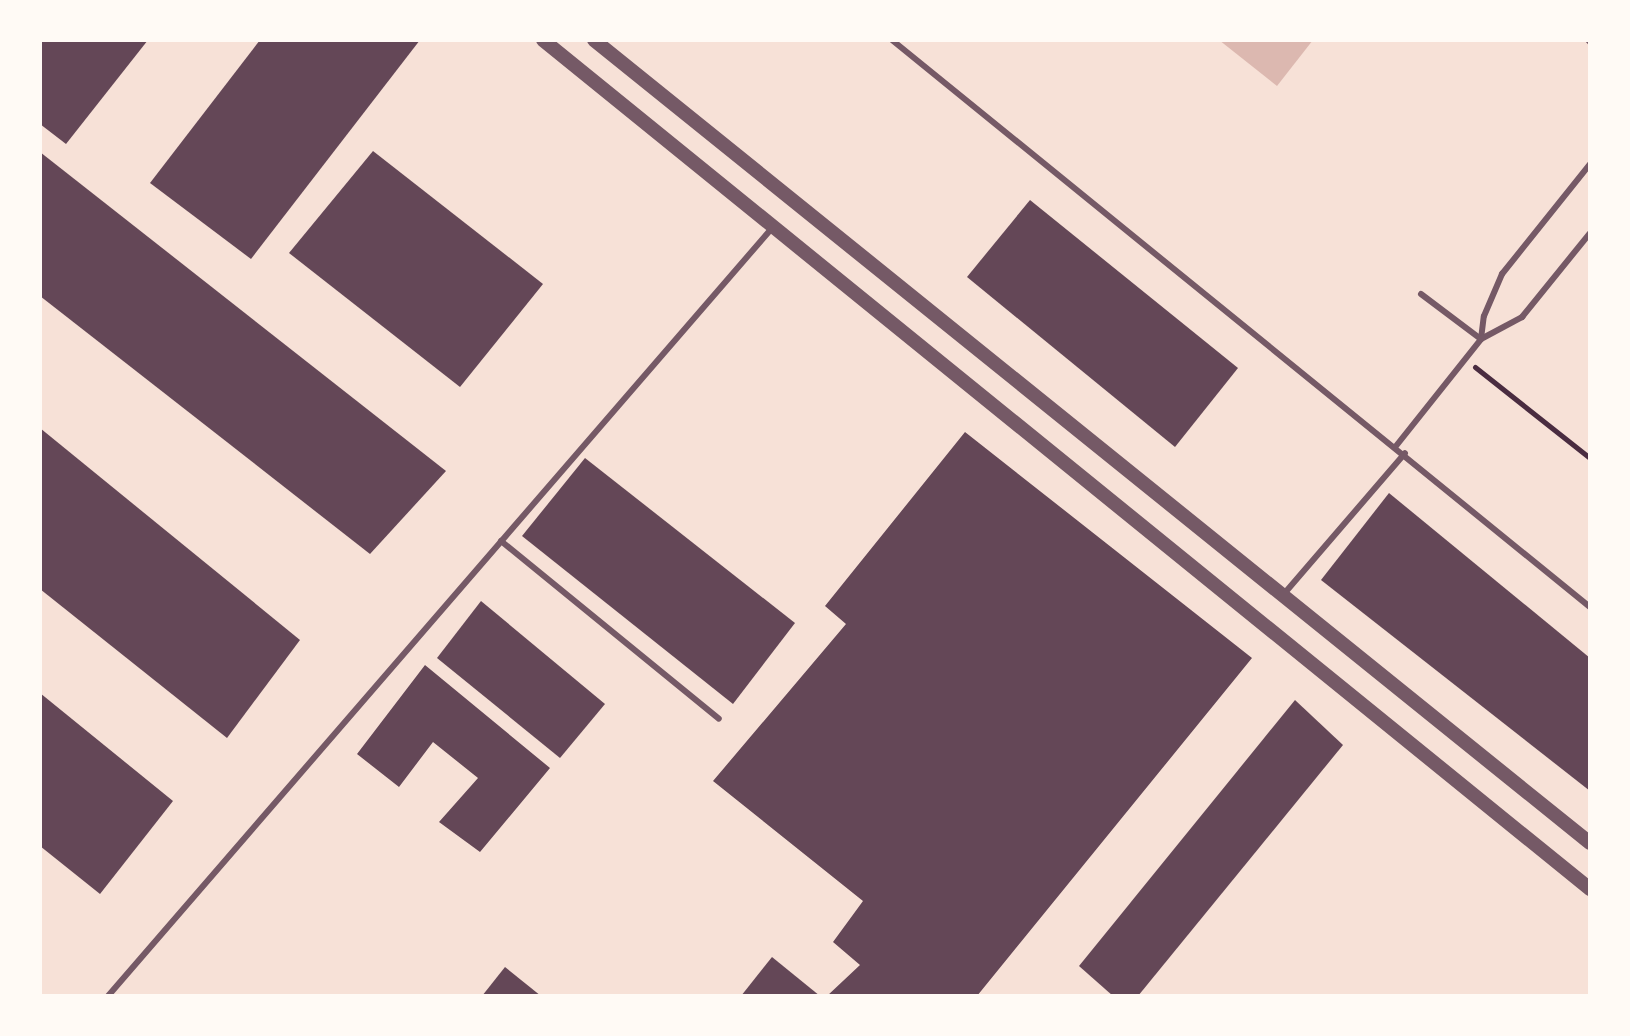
<!DOCTYPE html>
<html>
<head>
<meta charset="utf-8">
<style>
  body { margin:0 }
  #map { position:relative; width:1630px; height:1036px; overflow:hidden; background:#f7e1d7; font-family:"IBM Plex Serif",serif }
  div>[style] { position:absolute }
  [style*='--x'] { left:calc(var(--x)*1px); top:calc(var(--y)*1px); width:calc(var(--w)*1px); rotate:calc(var(--a)*1deg) }
  .water>* { inset:0; background:#dcb8b0 }
  .building>* { inset:0; background:#644757 }
  .path>* { height:5px; margin:-2.5px; padding:0 2.5px; transform-origin:2.5px; border-radius:2.5px; background:#4a2c40 }
  .service>* { height:6px; margin:-3px; padding:0 3px; transform-origin:3px; border-radius:3px; background:#755966 }
  .tertiary>* { height:14px; margin:-7px; padding:0 7px; transform-origin:7px; border-radius:7px; background:#755966 }
  span { translate:-50% -50%; white-space:nowrap; text-align:center; line-height:1.15; -webkit-text-stroke:8px #fffaf5; paint-order:stroke }
  .frame { position:absolute; inset:0; border:42px solid #fffaf5; pointer-events:none }
</style>
</head>
<body>
<div id="map">
  <div class="water">
    <div style="clip-path:polygon(1219px 40px,1313px 40px,1277px 86px)"></div>
  </div>
  <div class="building">
    <div style="clip-path:polygon(40px 40px,148px 40px,66px 144px,40px 124px)"></div>
    <div style="clip-path:polygon(260px 40px,420px 40px,251px 259px,150px 183px)"></div>
    <div style="clip-path:polygon(373px 151px,543px 284px,460px 387px,289px 253px)"></div>
    <div style="clip-path:polygon(40px 152px,446px 471px,370px 554px,40px 296px)"></div>
    <div style="clip-path:polygon(1030px 200px,1238px 368px,1175px 447px,967px 277px)"></div>
    <div style="clip-path:polygon(40px 428px,300px 640px,227px 738px,40px 589px)"></div>
    <div style="clip-path:polygon(965px 432px,1252px 658px,977px 996px,827px 996px,860px 965px,833px 942px,863px 901px,713px 781px,846px 624px,825px 606px)"></div>
    <div style="clip-path:polygon(585px 458px,795px 623px,733px 704px,522px 536px)"></div>
    <div style="clip-path:polygon(1389px 493px,1590px 658px,1590px 791px,1321px 580px)"></div>
    <div style="clip-path:polygon(481px 601px,605px 704px,560px 758px,437px 658px)"></div>
    <div style="clip-path:polygon(425px 665px,550px 768px,480px 852px,439px 822px,478px 778px,433px 742px,399px 787px,357px 754px)"></div>
    <div style="clip-path:polygon(40px 693px,173px 801px,100px 894px,40px 846px)"></div>
    <div style="clip-path:polygon(1295px 700px,1343px 745px,1138px 996px,1113px 996px,1079px 966px)"></div>
    <div style="clip-path:polygon(772px 957px,820px 996px,741px 996px)"></div>
    <div style="clip-path:polygon(505px 967px,541px 996px,482px 996px)"></div>
  </div>
  <div class="path">
    <div style="--x:1475;--y:367;--w:147;--a:38.4"></div>
  </div>
  <div class="service">
    <div style="--x:892;--y:40;--w:899;--a:39.09"></div>
    <div style="--x:1588;--y:40;--w:3;--a:45"></div>
    <div style="--x:1421;--y:294;--w:75;--a:36.9"></div>
    <div style="--x:1481;--y:339;--w:23;--a:-83"></div>
    <div style="--x:1484;--y:316;--w:46;--a:-66.8"></div>
    <div style="--x:1502;--y:274;--w:141;--a:-51.3"></div>
    <div style="--x:1396;--y:446;--w:137;--a:-51.5"></div>
    <div style="--x:1481;--y:339;--w:47;--a:-28.2"></div>
    <div style="--x:1522;--y:317;--w:108;--a:-51"></div>
    <div style="--x:501;--y:541;--w:281;--a:39.2"></div>
    <div style="--x:1283;--y:595;--w:187;--a:-49.3"></div>
    <div style="--x:108;--y:996;--w:1015;--a:-49.15"></div>
  </div>
  <div class="tertiary">
    <div style="--x:543;--y:40;--w:1348;--a:39.04"></div>
    <div style="--x:594;--y:40;--w:1279;--a:38.88"></div>
  </div>
  <div class="frame"></div>
</div>
</body>
</html>
